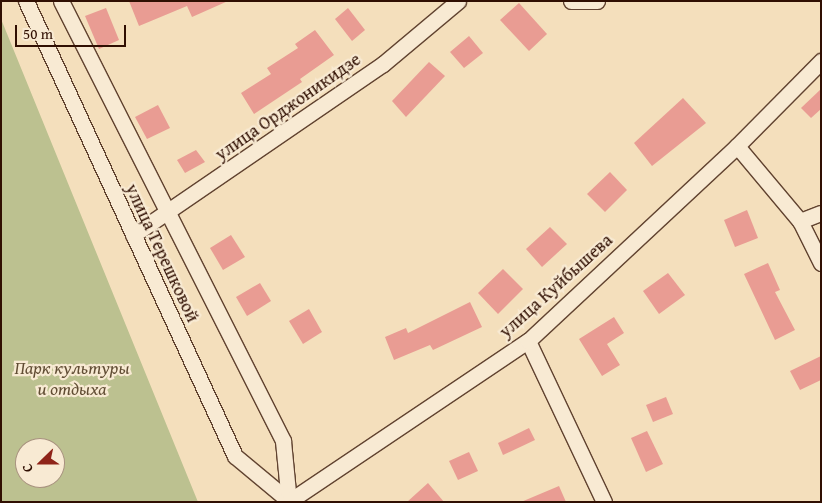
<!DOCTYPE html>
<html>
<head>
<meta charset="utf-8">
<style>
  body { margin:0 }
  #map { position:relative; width:822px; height:503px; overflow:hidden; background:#f4dfbc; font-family:"Gentium Book Plus",serif }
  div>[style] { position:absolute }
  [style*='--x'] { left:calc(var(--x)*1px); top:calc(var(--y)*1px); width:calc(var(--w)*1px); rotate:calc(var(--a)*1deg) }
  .green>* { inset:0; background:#bcc190 }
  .building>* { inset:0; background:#e99c93 }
  .roads { filter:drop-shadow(1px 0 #614330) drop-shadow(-1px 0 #614330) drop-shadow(0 1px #614330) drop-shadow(0 -1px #614330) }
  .minor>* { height:15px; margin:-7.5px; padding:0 7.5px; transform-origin:7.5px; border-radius:7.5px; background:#f8ead3 }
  span { translate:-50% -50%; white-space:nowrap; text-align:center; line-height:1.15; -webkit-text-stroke:4.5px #f8ead3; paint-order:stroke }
  .street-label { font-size:18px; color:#300f02 }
  .park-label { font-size:18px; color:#614d34; font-style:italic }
  .frame { position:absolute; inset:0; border:2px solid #300f02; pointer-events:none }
  .north { position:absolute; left:15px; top:438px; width:50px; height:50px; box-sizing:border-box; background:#f8ead3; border:1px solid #a8927f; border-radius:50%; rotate:248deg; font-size:14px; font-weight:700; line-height:20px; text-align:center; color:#300f02 }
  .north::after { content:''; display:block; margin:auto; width:18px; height:22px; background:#8f2418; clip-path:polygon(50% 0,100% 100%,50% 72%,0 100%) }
  .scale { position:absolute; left:15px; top:25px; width:111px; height:22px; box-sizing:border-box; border:2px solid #300f02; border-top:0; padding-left:6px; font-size:15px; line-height:18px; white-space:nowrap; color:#300f02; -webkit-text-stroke:4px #f8ead3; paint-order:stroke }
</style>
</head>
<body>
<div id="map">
  <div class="green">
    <div style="clip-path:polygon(evenodd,1px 19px,198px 502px,1px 502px,1px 19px,25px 448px,55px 448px,55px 478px,25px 478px,25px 448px)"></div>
  </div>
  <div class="building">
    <div style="clip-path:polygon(129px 1px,228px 1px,192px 17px,187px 6px,139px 26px)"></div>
    <div style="clip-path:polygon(519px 3px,547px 34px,529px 51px,500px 20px)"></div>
    <div style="clip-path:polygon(106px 8px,119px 40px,99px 49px,85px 16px)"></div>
    <div style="clip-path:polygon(348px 8px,365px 30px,352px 41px,335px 19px)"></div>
    <div style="clip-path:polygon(315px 30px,334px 55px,300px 79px,302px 82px,254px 114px,241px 93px,271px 74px,267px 68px,298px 48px,295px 44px)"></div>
    <div style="clip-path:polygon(469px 36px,483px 53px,464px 68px,450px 52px)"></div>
    <div style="clip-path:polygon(429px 62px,445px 76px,406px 117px,392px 101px)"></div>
    <div style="clip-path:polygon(821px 89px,821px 109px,811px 118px,801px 108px)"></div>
    <div style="clip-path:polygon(683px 98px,706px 123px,652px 166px,634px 143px)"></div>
    <div style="clip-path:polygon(158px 105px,170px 128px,147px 139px,135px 117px)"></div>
    <div style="clip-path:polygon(196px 150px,205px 162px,185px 173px,177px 160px)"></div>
    <div style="clip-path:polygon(610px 172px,627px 190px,605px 212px,587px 194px)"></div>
    <div style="clip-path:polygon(747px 210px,758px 238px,735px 247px,724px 220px)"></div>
    <div style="clip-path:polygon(550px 227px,567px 244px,542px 267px,526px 249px)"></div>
    <div style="clip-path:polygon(231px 235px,245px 257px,223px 270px,210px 248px)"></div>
    <div style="clip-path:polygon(768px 263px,780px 290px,775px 292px,795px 330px,775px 340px,744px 274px)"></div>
    <div style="clip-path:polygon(503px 269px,523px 289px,498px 314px,478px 293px)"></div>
    <div style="clip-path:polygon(668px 273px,685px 295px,659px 314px,643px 291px)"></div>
    <div style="clip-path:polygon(260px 283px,271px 301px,247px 316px,236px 297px)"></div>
    <div style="clip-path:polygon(470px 302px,482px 327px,433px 350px,430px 345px,394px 360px,385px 337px,406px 328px,408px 333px)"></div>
    <div style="clip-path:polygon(309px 309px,322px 332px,303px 344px,289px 321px)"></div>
    <div style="clip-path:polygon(614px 317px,624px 333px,607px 344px,620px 365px,602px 376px,579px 339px)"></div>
    <div style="clip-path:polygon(821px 356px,821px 380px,800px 390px,790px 371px)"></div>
    <div style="clip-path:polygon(666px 397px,673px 414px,653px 422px,646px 405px)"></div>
    <div style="clip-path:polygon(529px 428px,535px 440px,503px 455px,498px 443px)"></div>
    <div style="clip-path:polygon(647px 431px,663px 464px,646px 472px,631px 438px)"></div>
    <div style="clip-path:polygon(469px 452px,478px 471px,458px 480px,449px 461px)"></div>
    <div style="clip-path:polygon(428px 483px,444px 502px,407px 502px)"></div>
    <div style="clip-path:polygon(559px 486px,566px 502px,521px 502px)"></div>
  </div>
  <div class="roads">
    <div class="minor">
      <div style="--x:26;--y:1;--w:501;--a:65.33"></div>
      <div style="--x:235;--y:456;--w:70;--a:39.8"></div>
      <div style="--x:61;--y:1;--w:493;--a:63.2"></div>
      <div style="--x:283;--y:441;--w:61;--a:84.4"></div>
      <div style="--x:571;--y:1;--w:26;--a:0"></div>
      <div style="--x:737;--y:146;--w:98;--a:50"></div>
      <div style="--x:800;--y:221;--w:47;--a:63.4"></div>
      <div style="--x:800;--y:221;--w:22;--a:-21"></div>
      <div style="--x:133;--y:235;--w:303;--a:-34.4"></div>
      <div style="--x:383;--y:64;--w:98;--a:-40"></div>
      <div style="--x:528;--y:341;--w:178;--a:64.7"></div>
      <div style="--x:288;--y:502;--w:289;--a:-33.9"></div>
      <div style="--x:528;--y:341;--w:286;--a:-43"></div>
      <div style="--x:737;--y:146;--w:120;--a:-45.3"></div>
    </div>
  </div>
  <div class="street-label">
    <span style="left:288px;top:107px;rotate:-35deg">улица Орджоникидзе</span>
    <span style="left:162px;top:253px;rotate:65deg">улица Терешковой</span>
    <span style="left:556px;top:286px;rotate:-42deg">улица Куйбышева</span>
  </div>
  <div class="park-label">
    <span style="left:72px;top:379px">Парк культуры<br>и отдыха</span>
  </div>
  <div class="frame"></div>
  <div class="north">С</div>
  <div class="scale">50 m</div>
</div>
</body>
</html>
